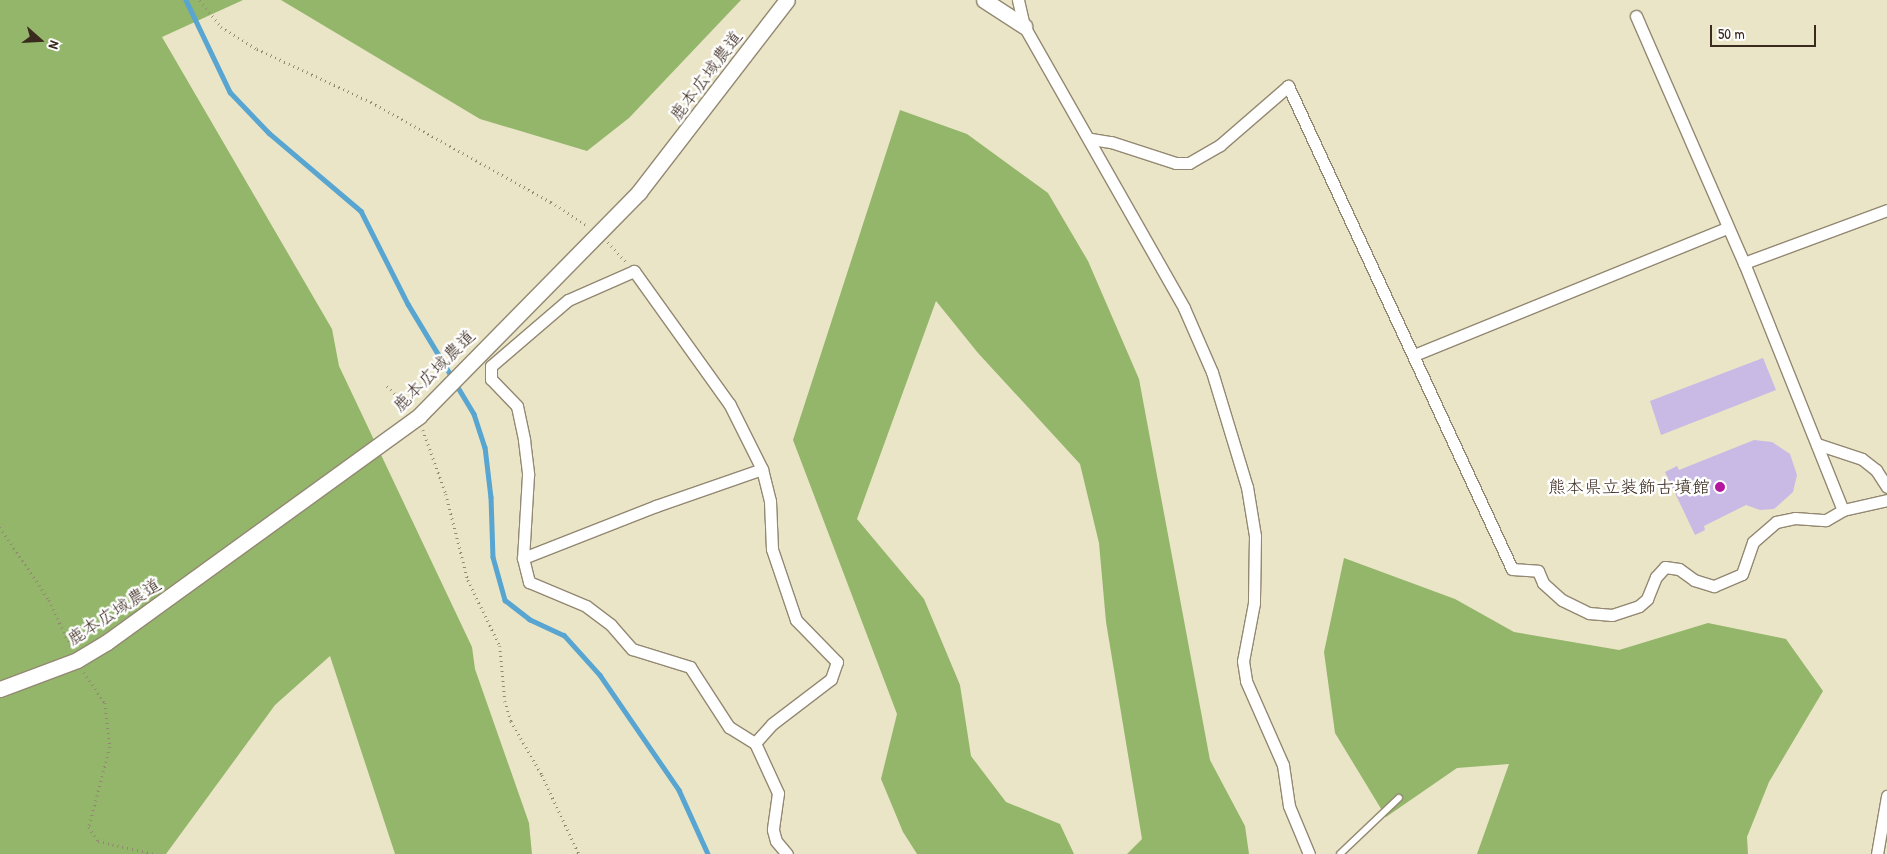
<!DOCTYPE html>
<html>
<head>
<meta charset="utf-8">
<style>
  body { margin:0 }
  #map { position:relative; width:1887px; height:854px; overflow:hidden; background:#ebe5c7; font-family:"Patrick Hand","Klee One",sans-serif }
  div>[style] { position:absolute }
  [style*='--x'] { left:calc(var(--x)*1px); top:calc(var(--y)*1px); width:calc(var(--w)*1px); rotate:calc(var(--a)*1deg) }
  .forest>* { inset:0; background:#93b66a }
  .stream>* { height:4.5px; margin:-2.25px; padding:0 2.25px; transform-origin:2.25px; border-radius:2.25px; background:#57a5d0 }
  .building>* { inset:0; background:#c8b9e5 }
  .path>* { height:2.5px; margin-top:-1.25px; transform-origin:0; background:repeating-linear-gradient(90deg,#938872 0 1px,transparent 0 5px) }
  .roads { filter:drop-shadow(1px 0 #938872) drop-shadow(-1px 0 #938872) drop-shadow(0 1px #938872) drop-shadow(0 -1px #938872) }
  .service>* { height:5.5px; margin:-2.75px; padding:0 2.75px; transform-origin:2.75px; border-radius:2.75px; background:#fff }
  .minor>* { height:11px; margin:-5.5px; padding:0 5.5px; transform-origin:5.5px; border-radius:5.5px; background:#fff }
  .tertiary>* { height:15px; margin:-7.5px; padding:0 7.5px; transform-origin:7.5px; border-radius:7.5px; background:#fff }
  .dots>* { width:14px; height:14px; translate:-50% -50%; box-sizing:border-box; border:2px solid #fff; border-radius:50% }
  span { translate:-50% -50%; white-space:nowrap; text-align:center; line-height:1.15; -webkit-text-stroke:5px #fff; paint-order:stroke }
  .street-label { font-size:18px; color:#3b2a1e }
  .poi-label { font-size:18px; color:#3b2a1e }
  .right { translate:-100% -50%; text-align:right }
  .north { position:absolute; left:15px; top:15px; width:50px; height:50px; -webkit-text-stroke:4px #fff; paint-order:stroke; rotate:109deg; font-size:14px; font-weight:700; line-height:20px; text-align:center; color:#3b2a1e }
  .north::after { content:''; display:block; margin:auto; width:18px; height:22px; background:#3b2a1e; clip-path:polygon(50% 0,100% 100%,50% 72%,0 100%) }
  .scale { position:absolute; left:1710px; top:25px; width:106px; height:22px; box-sizing:border-box; border:2px solid #3b2a1e; border-top:0; padding-left:6px; font-size:15px; line-height:18px; white-space:nowrap; color:#3b2a1e; -webkit-text-stroke:4px #fff; paint-order:stroke }
</style>
</head>
<body>
<div id="map">
  <div class="forest">
    <div style="clip-path:polygon(0 0,243px 0,162px 37px,332px 329px,339px 366px,472px 647px,475px 669px,529px 823px,532px 854px,395px 854px,330px 656px,275px 705px,166px 854px,0 854px)"></div>
    <div style="clip-path:polygon(281px 0,741px 0,629px 118px,587px 151px,480px 119px)"></div>
    <div style="clip-path:polygon(900px 110px,967px 134px,1048px 193px,1088px 261px,1139px 379px,1210px 760px,1245px 826px,1249px 854px,1127px 854px,1142px 839px,1106px 622px,1099px 543px,1080px 464px,978px 353px,936px 301px,857px 519px,924px 599px,960px 685px,971px 756px,1006px 802px,1060px 824px,1074px 854px,917px 854px,903px 832px,881px 779px,897px 714px,793px 440px)"></div>
    <div style="clip-path:polygon(1344px 558px,1455px 599px,1514px 632px,1619px 650px,1708px 623px,1786px 639px,1823px 691px,1769px 782px,1747px 837px,1748px 854px,1477px 854px,1509px 764px,1457px 768px,1386px 817px,1335px 733px,1324px 652px)"></div>
  </div>
  <div class="stream">
    <div style="--x:186;--y:0;--w:102;--a:64.4"></div>
    <div style="--x:230;--y:92;--w:57;--a:46.4"></div>
    <div style="--x:269;--y:133;--w:121;--a:40.3"></div>
    <div style="--x:361;--y:211;--w:104;--a:63.2"></div>
    <div style="--x:408;--y:304;--w:85;--a:58.9"></div>
    <div style="--x:456;--y:384;--w:35;--a:59"></div>
    <div style="--x:474;--y:414;--w:35;--a:72"></div>
    <div style="--x:485;--y:447;--w:50;--a:83.2"></div>
    <div style="--x:491;--y:497;--w:60;--a:88.1"></div>
    <div style="--x:493;--y:557;--w:45;--a:74.4"></div>
    <div style="--x:505;--y:600;--w:31;--a:38"></div>
    <div style="--x:529;--y:619;--w:38;--a:25"></div>
    <div style="--x:564;--y:635;--w:54;--a:48"></div>
    <div style="--x:600;--y:675;--w:140;--a:55.5"></div>
    <div style="--x:679;--y:790;--w:70;--a:65.6"></div>
  </div>
  <div class="building">
    <div style="clip-path:polygon(1763px 358px,1776px 390px,1661px 435px,1650px 401px)"></div>
    <div style="clip-path:polygon(1754px 440px,1772px 442px,1790px 454px,1797px 475px,1793px 492px,1774px 509px,1760px 510px,1746px 505px,1704px 526px,1705px 530px,1695px 535px,1665px 472px,1677px 466px,1679px 470px)"></div>
  </div>
  <div class="path">
    <div style="--x:200;--y:0;--w:34;--a:52"></div>
    <div style="--x:221;--y:27;--w:42;--a:31.4"></div>
    <div style="--x:257;--y:49;--w:126;--a:24.9"></div>
    <div style="--x:371;--y:102;--w:206;--a:29.1"></div>
    <div style="--x:551;--y:202;--w:42;--a:33.3"></div>
    <div style="--x:608;--y:242;--w:27;--a:48"></div>
    <div style="--x:387;--y:386;--w:30;--a:44"></div>
    <div style="--x:423;--y:430;--w:68;--a:70.2"></div>
    <div style="--x:446;--y:494;--w:89;--a:75.7"></div>
    <div style="--x:468;--y:580;--w:73;--a:64.1"></div>
    <div style="--x:500;--y:646;--w:55;--a:84.8"></div>
    <div style="--x:505;--y:701;--w:21;--a:73"></div>
    <div style="--x:511;--y:721;--w:62;--a:60.1"></div>
    <div style="--x:542;--y:775;--w:87;--a:64.9"></div>
    <div style="--x:0;--y:527;--w:88;--a:56.1"></div>
    <div style="--x:49;--y:600;--w:52;--a:64.9"></div>
    <div style="--x:84;--y:672;--w:37;--a:56"></div>
    <div style="--x:105;--y:703;--w:44;--a:83.5"></div>
    <div style="--x:110;--y:747;--w:83;--a:104.7"></div>
    <div style="--x:89;--y:827;--w:17;--a:57"></div>
    <div style="--x:98;--y:841;--w:57;--a:13.1"></div>
  </div>
  <div class="roads">
    <div class="service">
      <div style="--x:1340;--y:854;--w:81;--a:-43.5"></div>
    </div>
    <div class="minor">
      <div style="--x:1018;--y:0;--w:27;--a:77"></div>
      <div style="--x:1024;--y:26;--w:324;--a:60.4"></div>
      <div style="--x:1184;--y:308;--w:70;--a:66.4"></div>
      <div style="--x:1212;--y:372;--w:120;--a:73.1"></div>
      <div style="--x:1247;--y:487;--w:50;--a:80.7"></div>
      <div style="--x:1255;--y:536;--w:67;--a:90.9"></div>
      <div style="--x:1254;--y:603;--w:59;--a:100.7"></div>
      <div style="--x:1243;--y:661;--w:20;--a:81"></div>
      <div style="--x:1246;--y:681;--w:92;--a:66.2"></div>
      <div style="--x:1283;--y:765;--w:41;--a:81.7"></div>
      <div style="--x:1289;--y:806;--w:52;--a:67.4"></div>
      <div style="--x:1636;--y:16;--w:270;--a:66.4"></div>
      <div style="--x:1744;--y:263;--w:266;--a:68.2"></div>
      <div style="--x:1091;--y:139;--w:20;--a:9"></div>
      <div style="--x:1111;--y:142;--w:68;--a:17.9"></div>
      <div style="--x:1176;--y:163;--w:13;--a:0"></div>
      <div style="--x:1189;--y:163;--w:36;--a:-30"></div>
      <div style="--x:1220;--y:145;--w:90;--a:-40.9"></div>
      <div style="--x:1288;--y:86;--w:532;--a:65.12"></div>
      <div style="--x:1512;--y:569;--w:26;--a:4"></div>
      <div style="--x:1538;--y:571;--w:13;--a:67"></div>
      <div style="--x:1543;--y:583;--w:25;--a:42"></div>
      <div style="--x:1562;--y:600;--w:30;--a:26"></div>
      <div style="--x:1589;--y:613;--w:23;--a:5"></div>
      <div style="--x:1612;--y:615;--w:28;--a:-18"></div>
      <div style="--x:1639;--y:606;--w:11;--a:-41"></div>
      <div style="--x:1647;--y:599;--w:24;--a:-68"></div>
      <div style="--x:1656;--y:577;--w:13;--a:-48"></div>
      <div style="--x:1665;--y:567;--w:14;--a:8"></div>
      <div style="--x:1679;--y:569;--w:19;--a:36"></div>
      <div style="--x:1694;--y:580;--w:21;--a:17"></div>
      <div style="--x:1714;--y:586;--w:30;--a:-23"></div>
      <div style="--x:1742;--y:574;--w:34;--a:-71"></div>
      <div style="--x:1753;--y:542;--w:30;--a:-41"></div>
      <div style="--x:1776;--y:522;--w:19;--a:-12"></div>
      <div style="--x:1795;--y:518;--w:31;--a:4"></div>
      <div style="--x:1826;--y:520;--w:20;--a:-30"></div>
      <div style="--x:1843;--y:510;--w:45;--a:-12.8"></div>
      <div style="--x:1744;--y:263;--w:153;--a:-20.3"></div>
      <div style="--x:1414;--y:355;--w:337;--a:-22.1"></div>
      <div style="--x:1817;--y:444;--w:47;--a:18.4"></div>
      <div style="--x:1862;--y:459;--w:18;--a:38"></div>
      <div style="--x:1876;--y:470;--w:20;--a:57"></div>
      <div style="--x:523;--y:558;--w:143;--a:-21.4"></div>
      <div style="--x:656;--y:506;--w:112;--a:-19.2"></div>
      <div style="--x:755;--y:743;--w:25;--a:-48"></div>
      <div style="--x:772;--y:724;--w:74;--a:-37.3"></div>
      <div style="--x:831;--y:679;--w:18;--a:-71"></div>
      <div style="--x:837;--y:662;--w:59;--a:-134.3"></div>
      <div style="--x:796;--y:620;--w:75;--a:-108.7"></div>
      <div style="--x:772;--y:549;--w:48;--a:-92.4"></div>
      <div style="--x:770;--y:501;--w:33;--a:-104"></div>
      <div style="--x:762;--y:469;--w:72;--a:-116.6"></div>
      <div style="--x:730;--y:405;--w:165;--a:-125.6"></div>
      <div style="--x:634;--y:271;--w:72;--a:156.3"></div>
      <div style="--x:568;--y:300;--w:101;--a:139.4"></div>
      <div style="--x:491;--y:366;--w:13;--a:90"></div>
      <div style="--x:491;--y:379;--w:37;--a:46"></div>
      <div style="--x:517;--y:406;--w:35;--a:78"></div>
      <div style="--x:524;--y:440;--w:35;--a:83"></div>
      <div style="--x:528;--y:475;--w:83;--a:93.4"></div>
      <div style="--x:523;--y:558;--w:25;--a:76"></div>
      <div style="--x:529;--y:582;--w:62;--a:22.8"></div>
      <div style="--x:586;--y:606;--w:31;--a:37"></div>
      <div style="--x:611;--y:625;--w:32;--a:49"></div>
      <div style="--x:632;--y:649;--w:61;--a:17.2"></div>
      <div style="--x:690;--y:667;--w:72;--a:57"></div>
      <div style="--x:729;--y:727;--w:31;--a:32"></div>
      <div style="--x:755;--y:743;--w:55;--a:65.3"></div>
      <div style="--x:778;--y:793;--w:37;--a:98"></div>
      <div style="--x:773;--y:830;--w:11;--a:75"></div>
      <div style="--x:776;--y:841;--w:17;--a:50"></div>
      <div style="--x:1877;--y:854;--w:59;--a:-80.2"></div>
    </div>
    <div class="tertiary">
      <div style="--x:984;--y:0;--w:48;--a:33"></div>
      <div style="--x:0;--y:689;--w:82;--a:-20.6"></div>
      <div style="--x:77;--y:660;--w:35;--a:-31"></div>
      <div style="--x:107;--y:642;--w:385;--a:-35.9"></div>
      <div style="--x:419;--y:416;--w:314;--a:-45.5"></div>
      <div style="--x:639;--y:192;--w:242;--a:-52.4"></div>
    </div>
  </div>
  <div class="dots">
    <div style="left:1720px;top:487px;background:#b5179e"></div>
  </div>
  <div class="street-label">
    <span style="left:706px;top:76px;rotate:-53deg">鹿本広域農道</span>
    <span style="left:434px;top:371px;rotate:-45deg">鹿本広域農道</span>
    <span style="left:114px;top:612px;rotate:-33deg">鹿本広域農道</span>
  </div>
  <div class="poi-label">
    <span class="right" style="left:1710px;top:487px">熊本県立装飾古墳館</span>
  </div>
  <div class="north">N</div>
  <div class="scale">50 m</div>
</div>
</body>
</html>
